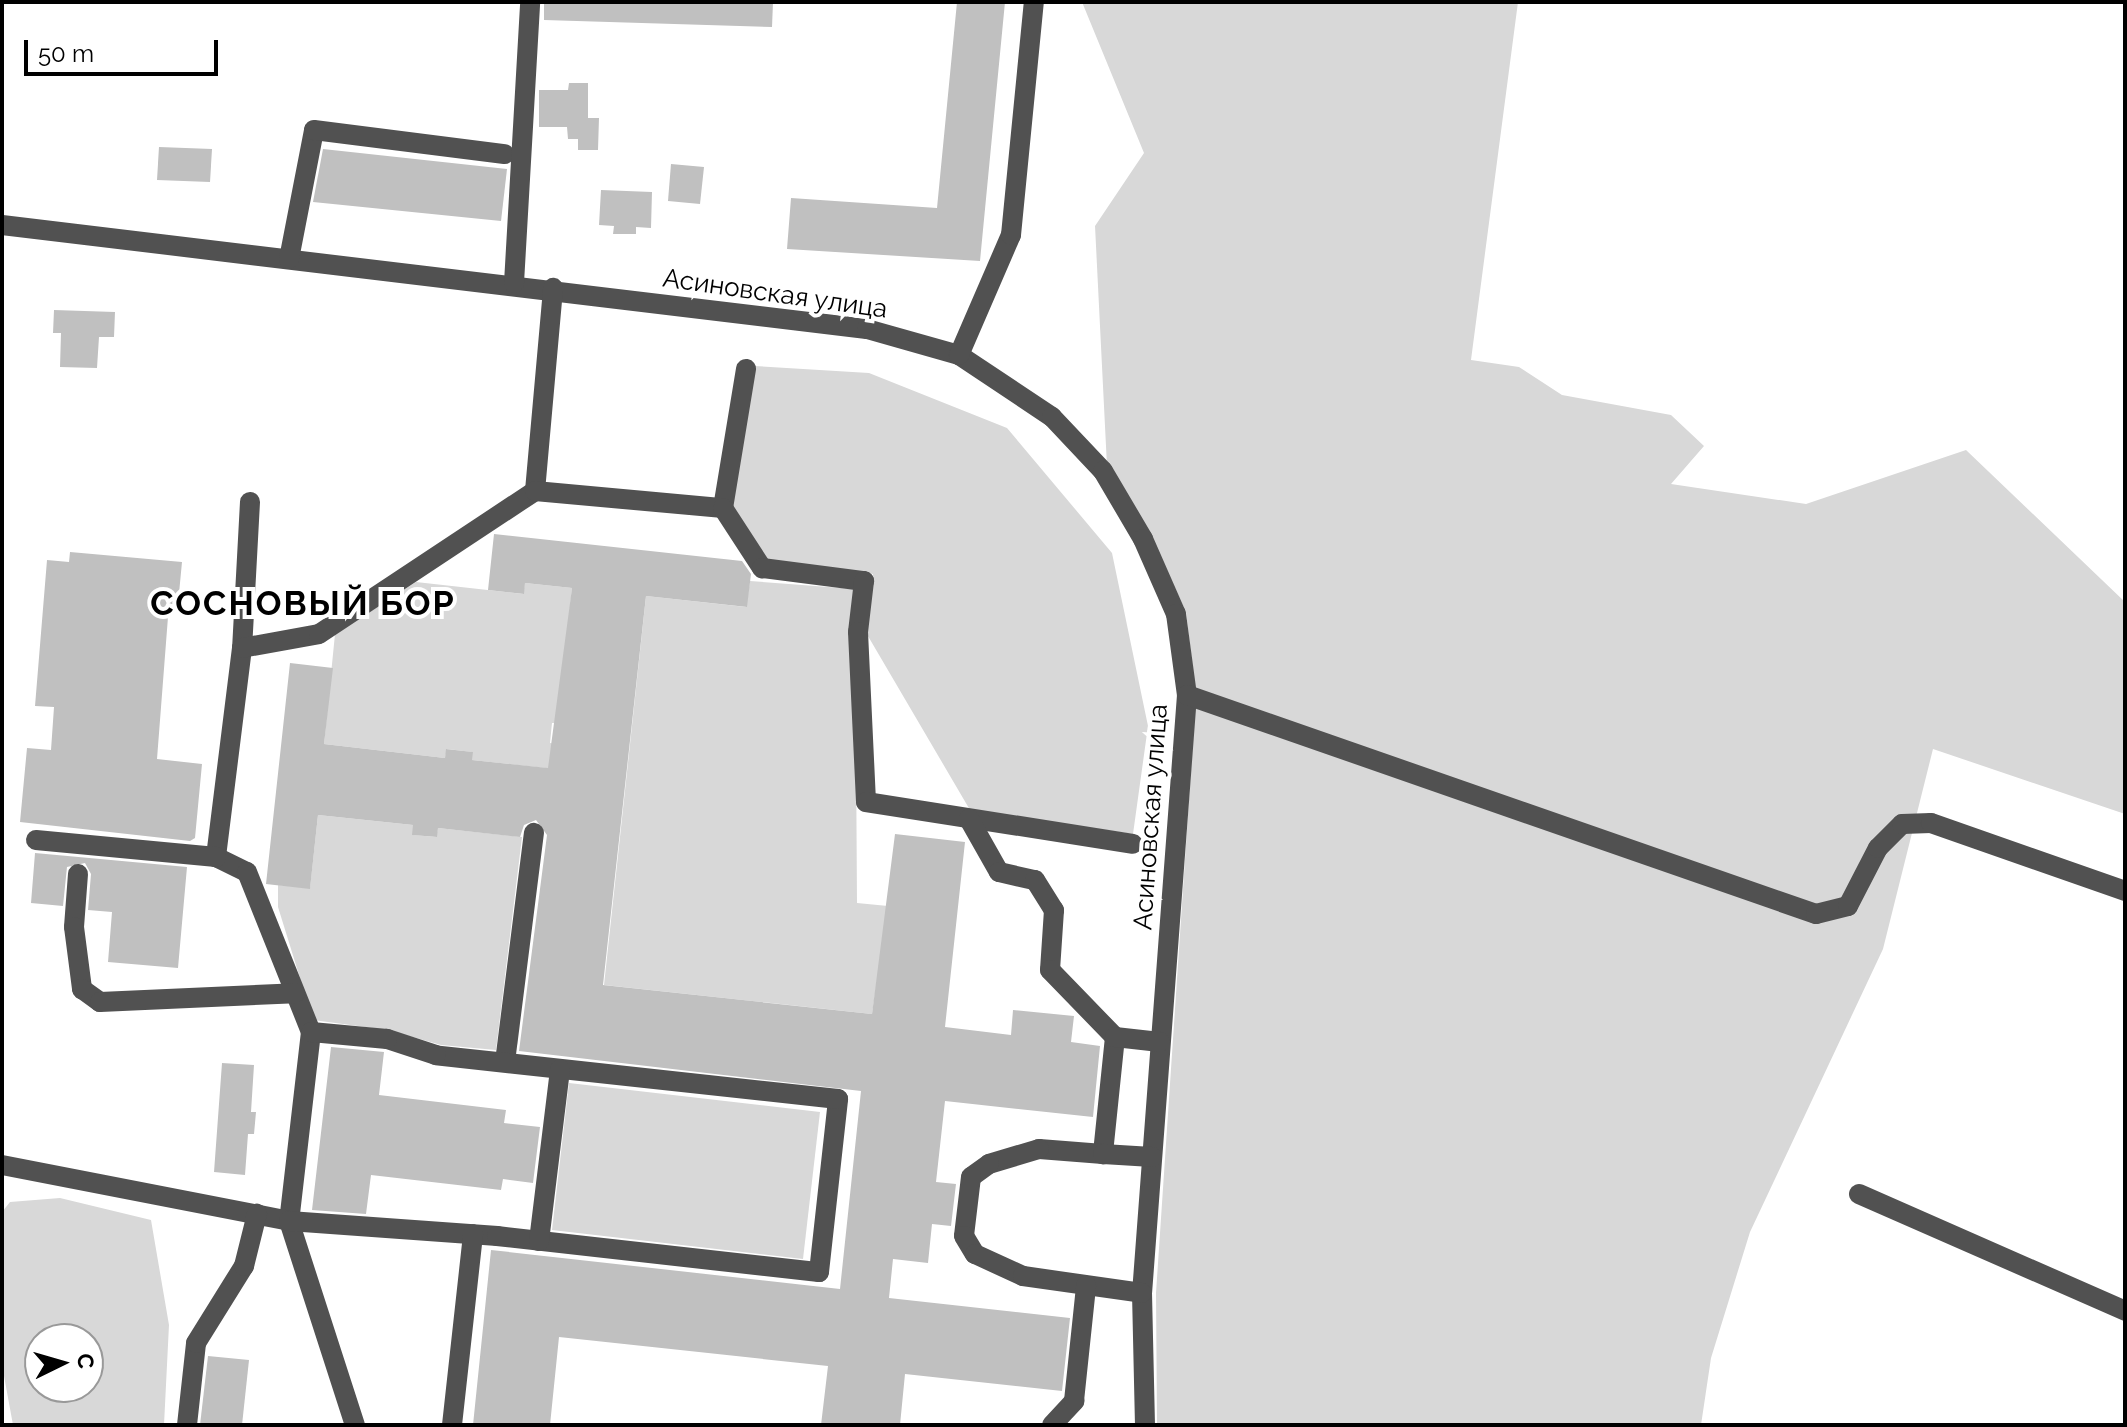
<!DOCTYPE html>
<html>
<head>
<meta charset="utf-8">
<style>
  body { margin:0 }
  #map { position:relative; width:2127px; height:1427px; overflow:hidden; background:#fff; font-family:Raleway,sans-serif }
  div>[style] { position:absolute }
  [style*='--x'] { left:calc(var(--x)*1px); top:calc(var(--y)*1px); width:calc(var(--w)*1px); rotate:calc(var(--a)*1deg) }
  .green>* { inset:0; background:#d8d8d8 }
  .building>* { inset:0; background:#c0c0c0 }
  .minor>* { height:20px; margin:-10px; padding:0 10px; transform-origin:10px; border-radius:10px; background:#515151 }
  span { translate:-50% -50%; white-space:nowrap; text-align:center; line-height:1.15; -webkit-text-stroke:8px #fff; paint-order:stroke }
  .street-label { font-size:26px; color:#000 }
  .district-label { font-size:34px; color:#000; font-weight:700; letter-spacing:2px }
  .frame { position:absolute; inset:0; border:4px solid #000; pointer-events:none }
  .north { position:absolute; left:24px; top:1323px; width:80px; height:80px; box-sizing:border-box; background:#fff; border:2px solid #999; border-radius:50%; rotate:85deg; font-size:22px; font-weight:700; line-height:32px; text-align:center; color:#000 }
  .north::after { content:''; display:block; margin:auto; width:28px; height:36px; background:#000; clip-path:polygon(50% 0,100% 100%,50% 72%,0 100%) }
  .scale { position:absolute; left:24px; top:40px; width:194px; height:36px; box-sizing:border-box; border:4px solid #000; border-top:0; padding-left:10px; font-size:24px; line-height:28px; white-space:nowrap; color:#000; -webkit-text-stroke:6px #fff; paint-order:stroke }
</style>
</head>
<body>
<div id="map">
  <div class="green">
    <div style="clip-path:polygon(1082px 2px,1518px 2px,1471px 360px,1519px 367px,1562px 395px,1671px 415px,1704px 446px,1671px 484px,1806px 504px,1966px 450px,2125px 602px,2125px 814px,1933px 749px,1883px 949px,1750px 1232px,1711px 1358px,1701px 1425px,1157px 1425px,1156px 1293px,1196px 695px,1186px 612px,1151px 535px,1107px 466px,1095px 226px,1144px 153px)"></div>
    <div style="clip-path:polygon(754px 366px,869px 373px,1007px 428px,1112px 553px,1148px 726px,1133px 834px,970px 810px,865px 631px,873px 574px,767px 564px,731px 511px)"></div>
    <div style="clip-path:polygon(750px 581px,855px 589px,857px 903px,888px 906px,872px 1014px,604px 985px,646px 596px,746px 607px)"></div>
    <div style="clip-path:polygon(416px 582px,523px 594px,525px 583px,572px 588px,558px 723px,552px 723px,550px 743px,577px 746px,574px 771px,472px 760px,472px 752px,447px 749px,445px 758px,324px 744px,335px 634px)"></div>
    <div style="clip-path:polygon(318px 815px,413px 825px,413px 835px,436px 837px,438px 828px,522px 837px,496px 1050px,441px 1045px,388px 1030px,313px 1020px,278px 907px,278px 885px,310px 888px)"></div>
    <div style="clip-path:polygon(569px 1083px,820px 1112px,803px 1259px,552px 1230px)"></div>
    <div style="clip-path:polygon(evenodd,60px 1198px,151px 1220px,169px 1325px,164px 1425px,13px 1425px,2px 1365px,2px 1212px,10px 1202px,60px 1198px,88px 1339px,88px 1387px,40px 1387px,40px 1339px,88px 1339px)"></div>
  </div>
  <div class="building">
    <div style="clip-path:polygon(544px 2px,773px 2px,772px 27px,544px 20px)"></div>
    <div style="clip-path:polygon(957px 2px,1005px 2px,980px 261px,787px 249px,791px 198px,937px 208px)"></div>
    <div style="clip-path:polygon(569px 83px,588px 83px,588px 118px,599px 118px,598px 150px,578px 150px,578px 139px,568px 139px,567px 127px,539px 127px,539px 90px,568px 90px)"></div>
    <div style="clip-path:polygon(159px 147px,212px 149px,210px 182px,157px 180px)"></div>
    <div style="clip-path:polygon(323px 149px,507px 169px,501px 221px,313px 202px)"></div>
    <div style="clip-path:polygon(671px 164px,704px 167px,700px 204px,668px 201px)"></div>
    <div style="clip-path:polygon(601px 190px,652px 192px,651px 228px,636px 227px,636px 234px,613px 234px,614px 226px,599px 225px)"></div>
    <div style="clip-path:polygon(54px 310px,115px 312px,114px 337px,99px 337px,97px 368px,60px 367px,61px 333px,53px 333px)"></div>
    <div style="clip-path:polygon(494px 534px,742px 561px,751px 574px,747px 607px,646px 596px,603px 985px,872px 1014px,895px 834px,965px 842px,945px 1027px,1011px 1035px,1013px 1010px,1074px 1016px,1071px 1042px,1100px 1046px,1093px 1117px,945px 1101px,936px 1182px,956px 1184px,951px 1226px,932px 1224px,928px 1263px,893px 1259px,889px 1298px,1070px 1318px,1062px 1391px,905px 1374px,900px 1425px,821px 1425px,828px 1366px,559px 1337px,550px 1425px,473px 1425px,491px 1250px,840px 1289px,861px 1091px,519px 1051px,547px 835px,536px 820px,524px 825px,520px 837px,438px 828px,437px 837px,412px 835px,413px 825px,318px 815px,310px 889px,266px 884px,290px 663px,333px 668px,324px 744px,445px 758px,446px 749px,473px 752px,472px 760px,548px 768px,572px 588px,525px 583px,524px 594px,488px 590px)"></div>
    <div style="clip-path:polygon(70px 552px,182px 562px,178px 604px,169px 604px,157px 759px,202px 764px,195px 838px,190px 841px,20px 822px,27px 748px,51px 750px,54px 707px,35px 706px,47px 560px,69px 562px)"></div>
    <div style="clip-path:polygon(35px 853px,187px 867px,178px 968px,108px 962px,112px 912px,88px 910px,91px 874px,85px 863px,67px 867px,63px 906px,31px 903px)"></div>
    <div style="clip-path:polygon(331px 1047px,384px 1052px,379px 1095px,506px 1110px,504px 1123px,540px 1127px,533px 1183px,503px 1179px,501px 1190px,371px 1175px,366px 1214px,312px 1210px)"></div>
    <div style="clip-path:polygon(222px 1063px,254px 1065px,251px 1112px,256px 1112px,254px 1134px,248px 1134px,245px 1175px,214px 1172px)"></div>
    <div style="clip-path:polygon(208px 1356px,249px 1360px,242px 1425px,200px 1425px)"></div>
  </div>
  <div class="minor">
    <div style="--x:2;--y:225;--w:871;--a:6.86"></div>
    <div style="--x:867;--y:329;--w:96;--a:15.8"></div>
    <div style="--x:959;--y:355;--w:112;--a:33.7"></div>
    <div style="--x:1052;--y:417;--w:74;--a:46.6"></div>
    <div style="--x:1103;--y:471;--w:79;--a:59.5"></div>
    <div style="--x:1143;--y:539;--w:82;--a:66.3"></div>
    <div style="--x:1176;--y:614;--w:82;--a:82.3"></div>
    <div style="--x:1187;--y:695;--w:600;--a:94.3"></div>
    <div style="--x:1142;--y:1293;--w:132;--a:88.7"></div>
    <div style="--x:289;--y:259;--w:131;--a:-79"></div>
    <div style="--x:314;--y:130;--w:192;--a:7.2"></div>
    <div style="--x:514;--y:283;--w:281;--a:-86.7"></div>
    <div style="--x:959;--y:355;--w:131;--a:-66.6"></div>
    <div style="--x:1011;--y:235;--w:234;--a:-84.4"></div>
    <div style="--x:535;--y:491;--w:204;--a:-84.9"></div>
    <div style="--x:250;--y:502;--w:146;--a:93.1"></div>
    <div style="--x:242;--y:648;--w:211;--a:97.1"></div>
    <div style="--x:216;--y:857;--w:34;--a:26"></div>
    <div style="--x:247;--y:872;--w:172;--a:68.2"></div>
    <div style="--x:311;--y:1032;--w:190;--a:96.6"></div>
    <div style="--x:289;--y:1221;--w:214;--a:72.1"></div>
    <div style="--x:723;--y:508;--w:141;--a:-80.6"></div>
    <div style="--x:242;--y:648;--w:78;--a:-10.3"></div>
    <div style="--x:319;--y:634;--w:259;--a:-33.5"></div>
    <div style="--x:535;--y:491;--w:189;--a:5.2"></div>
    <div style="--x:723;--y:508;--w:72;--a:57"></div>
    <div style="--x:762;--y:568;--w:103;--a:7.3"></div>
    <div style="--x:864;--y:581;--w:51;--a:96.7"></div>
    <div style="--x:858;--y:632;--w:170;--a:87.3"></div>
    <div style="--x:866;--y:802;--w:270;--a:8.9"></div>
    <div style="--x:1187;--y:695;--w:666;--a:19.2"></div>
    <div style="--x:1816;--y:914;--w:33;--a:-14"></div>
    <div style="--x:1848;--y:906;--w:65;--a:-62.7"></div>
    <div style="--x:1878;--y:848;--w:34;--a:-45"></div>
    <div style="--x:1902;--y:824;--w:29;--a:-2"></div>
    <div style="--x:1931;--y:823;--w:206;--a:19.3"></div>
    <div style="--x:969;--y:819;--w:61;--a:60.5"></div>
    <div style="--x:999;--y:872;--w:37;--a:13"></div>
    <div style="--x:1035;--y:880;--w:36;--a:58"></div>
    <div style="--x:1054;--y:910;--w:60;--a:93.8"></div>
    <div style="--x:1050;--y:970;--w:93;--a:45.9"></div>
    <div style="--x:1115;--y:1037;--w:118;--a:95.9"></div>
    <div style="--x:1103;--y:1154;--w:64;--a:-175.5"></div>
    <div style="--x:1039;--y:1149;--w:52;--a:163.3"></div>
    <div style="--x:989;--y:1164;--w:22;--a:144"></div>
    <div style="--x:971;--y:1177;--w:59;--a:96.8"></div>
    <div style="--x:964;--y:1236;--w:21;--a:59"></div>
    <div style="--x:975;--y:1254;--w:53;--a:24.6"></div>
    <div style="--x:1023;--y:1276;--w:120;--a:8.1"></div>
    <div style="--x:36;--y:840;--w:181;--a:5.4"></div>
    <div style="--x:78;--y:874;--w:53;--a:94.3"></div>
    <div style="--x:74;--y:927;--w:63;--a:82.6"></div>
    <div style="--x:82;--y:989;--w:22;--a:36"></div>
    <div style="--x:100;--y:1002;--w:195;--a:-2.6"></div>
    <div style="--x:1115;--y:1037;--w:45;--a:6.3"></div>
    <div style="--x:505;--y:1062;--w:231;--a:-82.8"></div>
    <div style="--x:1103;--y:1154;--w:49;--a:3.5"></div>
    <div style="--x:2;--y:1165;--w:292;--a:11"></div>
    <div style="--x:289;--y:1221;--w:209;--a:4.1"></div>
    <div style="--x:497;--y:1236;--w:324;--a:6.4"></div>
    <div style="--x:819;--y:1272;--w:174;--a:-83.7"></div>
    <div style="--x:838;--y:1099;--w:404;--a:-173.8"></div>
    <div style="--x:436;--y:1055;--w:52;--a:-161.9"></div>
    <div style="--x:387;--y:1039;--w:76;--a:-174.7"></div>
    <div style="--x:1859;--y:1194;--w:291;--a:23.7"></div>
    <div style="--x:539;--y:1241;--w:173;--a:-83"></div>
    <div style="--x:187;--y:1425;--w:82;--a:-83.7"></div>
    <div style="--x:196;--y:1343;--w:91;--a:-58.1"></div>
    <div style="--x:244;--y:1266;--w:54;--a:-76"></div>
    <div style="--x:452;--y:1425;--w:192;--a:-83.7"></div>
    <div style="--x:1052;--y:1425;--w:33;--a:-47"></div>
    <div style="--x:1074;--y:1401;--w:116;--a:-84"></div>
  </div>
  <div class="street-label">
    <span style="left:775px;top:294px;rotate:8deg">Асиновская улица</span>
    <span style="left:1151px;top:817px;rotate:-86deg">Асиновская улица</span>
  </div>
  <div class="district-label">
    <span style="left:303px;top:604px">СОСНОВЫЙ БОР</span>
  </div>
  <div class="frame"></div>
  <div class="north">С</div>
  <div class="scale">50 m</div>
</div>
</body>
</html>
